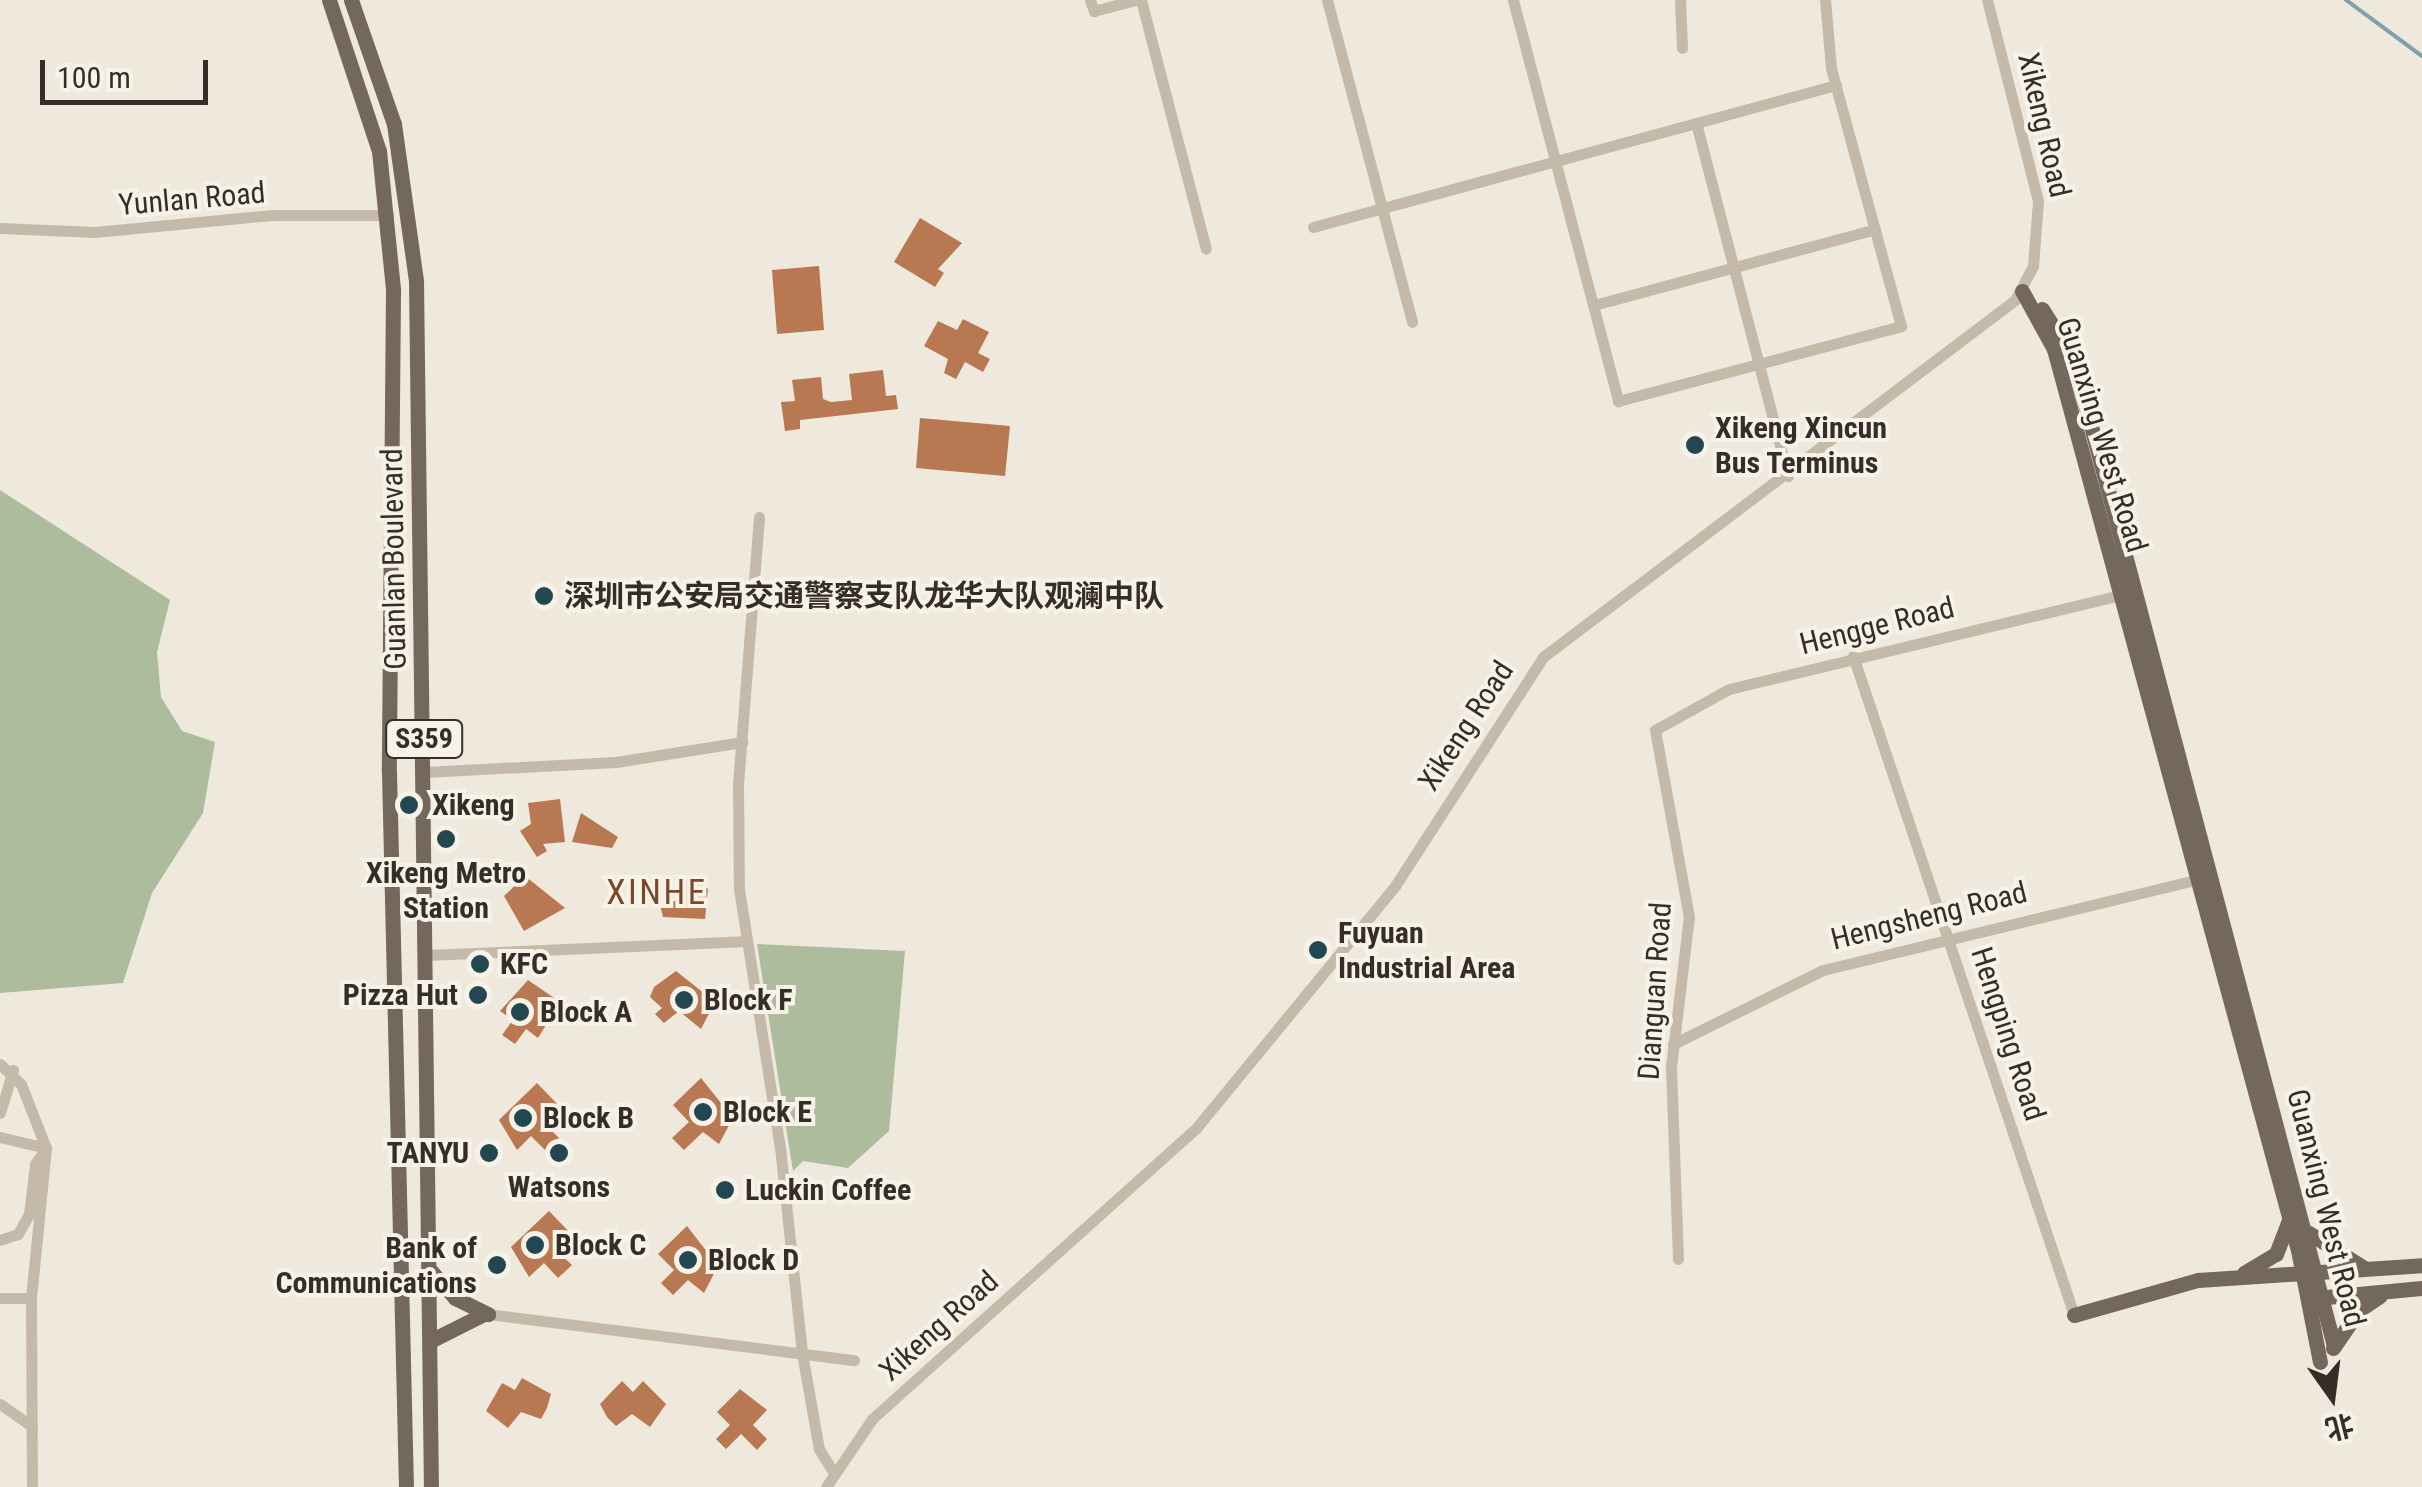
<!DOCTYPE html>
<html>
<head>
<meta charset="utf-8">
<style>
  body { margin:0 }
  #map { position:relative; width:2422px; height:1487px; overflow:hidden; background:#efe8dc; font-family:"Roboto Condensed","Noto Sans SC",sans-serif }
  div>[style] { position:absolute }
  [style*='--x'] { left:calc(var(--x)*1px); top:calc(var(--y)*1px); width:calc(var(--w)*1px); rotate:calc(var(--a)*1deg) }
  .green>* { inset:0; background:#aebc9e }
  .stream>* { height:4px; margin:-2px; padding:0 2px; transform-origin:2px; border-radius:2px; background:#7fa1a8 }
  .building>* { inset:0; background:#b77852 }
  .minor>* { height:11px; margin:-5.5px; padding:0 5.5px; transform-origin:5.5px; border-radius:5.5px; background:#c5baaa }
  .major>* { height:15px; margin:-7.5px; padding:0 7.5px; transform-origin:7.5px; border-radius:7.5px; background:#74675b }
  .dots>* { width:28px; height:28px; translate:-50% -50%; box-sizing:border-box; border:5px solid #f7f2e8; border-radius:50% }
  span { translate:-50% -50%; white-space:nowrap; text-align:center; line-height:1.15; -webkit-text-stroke:8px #f7f2e8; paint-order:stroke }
  .shield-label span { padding:2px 8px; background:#f7f2e8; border:2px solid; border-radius:8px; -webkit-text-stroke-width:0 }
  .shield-label { font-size:28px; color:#342d28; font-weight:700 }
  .street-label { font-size:30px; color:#342d28 }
  .poi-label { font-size:30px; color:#342d28; font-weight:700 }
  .left { translate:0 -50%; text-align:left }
  .right { translate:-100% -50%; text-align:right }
  .quarter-label { font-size:35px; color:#79482b; letter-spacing:2.5px }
  .north { position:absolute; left:2282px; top:1347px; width:100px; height:100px; -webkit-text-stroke:8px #f7f2e8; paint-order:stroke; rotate:166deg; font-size:28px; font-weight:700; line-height:40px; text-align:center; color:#342d28 }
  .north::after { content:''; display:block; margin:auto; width:35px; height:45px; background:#342d28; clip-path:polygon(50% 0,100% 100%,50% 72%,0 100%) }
  .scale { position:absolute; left:40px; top:60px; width:168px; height:45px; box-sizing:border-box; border:5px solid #342d28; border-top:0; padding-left:12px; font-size:30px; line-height:35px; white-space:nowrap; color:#342d28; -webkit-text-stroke:8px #f7f2e8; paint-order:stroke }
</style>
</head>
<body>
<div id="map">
  <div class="green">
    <div style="clip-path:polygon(0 490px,170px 600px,157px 652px,161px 697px,182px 731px,215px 742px,203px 813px,152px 893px,123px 983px,0 993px)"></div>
    <div style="clip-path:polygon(757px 944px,905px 951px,889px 1131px,848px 1168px,803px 1161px,793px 1171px)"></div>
  </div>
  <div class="stream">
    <div style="--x:2346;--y:0;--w:94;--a:36.4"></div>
  </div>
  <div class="building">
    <div style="clip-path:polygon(920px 218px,962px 243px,938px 269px,944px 273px,935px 287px,894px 262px)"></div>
    <div style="clip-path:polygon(819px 266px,824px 330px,777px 334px,772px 270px)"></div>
    <div style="clip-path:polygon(963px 319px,989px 332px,978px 353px,990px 359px,983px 372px,965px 362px,956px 379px,944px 373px,948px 359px,924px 346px,938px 321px,957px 330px)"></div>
    <div style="clip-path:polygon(883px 370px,886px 396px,896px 395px,898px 409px,800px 420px,800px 429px,785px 431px,781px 402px,795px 401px,792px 380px,821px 377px,823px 399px,831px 402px,852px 400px,849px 374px)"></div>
    <div style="clip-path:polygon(920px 418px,1010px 426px,1005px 476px,916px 468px)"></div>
    <div style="clip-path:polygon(560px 799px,565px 842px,543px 844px,547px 851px,537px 857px,520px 831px,531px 824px,528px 803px)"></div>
    <div style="clip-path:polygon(581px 813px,618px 837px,612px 848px,572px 842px)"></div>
    <div style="clip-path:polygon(525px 876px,565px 908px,524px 931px,504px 896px)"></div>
    <div style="clip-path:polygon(688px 876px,708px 889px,705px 919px,663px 917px,660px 905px,678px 900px)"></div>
    <div style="clip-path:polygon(676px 971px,715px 1002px,701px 1029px,679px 1011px,664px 1023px,655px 1014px,662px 1008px,650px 997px,654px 987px)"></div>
    <div style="clip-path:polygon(528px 980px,560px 1002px,538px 1038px,526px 1029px,515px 1044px,502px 1035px,513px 1020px,500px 1011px)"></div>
    <div style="clip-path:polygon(701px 1078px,733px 1118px,719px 1144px,703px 1132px,684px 1150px,672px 1138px,689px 1122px,673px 1105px)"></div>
    <div style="clip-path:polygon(537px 1083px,561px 1108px,545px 1124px,559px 1138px,546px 1151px,531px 1136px,517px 1150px,499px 1120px)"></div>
    <div style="clip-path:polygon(549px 1211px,573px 1236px,557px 1251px,572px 1265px,558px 1278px,544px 1263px,529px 1277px,511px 1247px)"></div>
    <div style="clip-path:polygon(687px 1226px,718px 1266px,704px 1293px,688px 1280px,673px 1295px,661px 1283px,674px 1270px,658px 1254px)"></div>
    <div style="clip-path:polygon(522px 1378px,551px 1394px,547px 1408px,541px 1419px,521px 1412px,508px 1428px,486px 1411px,502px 1383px,515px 1390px)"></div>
    <div style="clip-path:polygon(622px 1381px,633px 1392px,643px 1381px,666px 1404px,650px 1427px,632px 1414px,616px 1426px,607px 1417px,600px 1404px)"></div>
    <div style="clip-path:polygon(740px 1389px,767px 1410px,753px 1425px,767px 1439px,757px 1450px,741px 1434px,726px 1449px,716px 1439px,730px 1425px,717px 1412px)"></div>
  </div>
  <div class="minor">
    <div style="--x:1090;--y:0;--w:12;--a:70"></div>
    <div style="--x:1094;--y:11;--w:42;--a:-15"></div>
    <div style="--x:1141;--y:0;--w:257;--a:75.4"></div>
    <div style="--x:1327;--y:0;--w:333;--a:75.2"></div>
    <div style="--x:1513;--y:0;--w:415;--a:75.3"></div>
    <div style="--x:1618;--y:401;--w:293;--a:-14.8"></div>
    <div style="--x:1901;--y:326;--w:267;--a:-105.2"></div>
    <div style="--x:1831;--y:68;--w:68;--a:-95"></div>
    <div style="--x:1680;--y:0;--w:48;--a:87.6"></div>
    <div style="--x:1696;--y:123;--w:365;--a:75.4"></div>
    <div style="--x:1313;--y:227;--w:542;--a:-15.19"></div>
    <div style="--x:0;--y:228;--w:95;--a:2.4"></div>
    <div style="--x:95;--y:232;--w:178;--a:-5.5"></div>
    <div style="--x:272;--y:215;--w:116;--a:0"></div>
    <div style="--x:1594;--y:305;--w:291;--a:-15.1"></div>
    <div style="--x:759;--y:517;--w:267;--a:94.5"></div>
    <div style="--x:738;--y:783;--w:106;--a:89.5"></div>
    <div style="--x:739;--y:889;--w:261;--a:81"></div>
    <div style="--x:780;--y:1147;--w:207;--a:83.9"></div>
    <div style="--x:802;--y:1353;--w:97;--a:80"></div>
    <div style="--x:819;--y:1449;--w:26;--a:58"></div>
    <div style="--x:1853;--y:656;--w:695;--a:71.46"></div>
    <div style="--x:425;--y:772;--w:191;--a:-3"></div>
    <div style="--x:616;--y:762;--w:128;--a:-9"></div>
    <div style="--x:427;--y:955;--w:316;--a:-2.5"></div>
    <div style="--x:1673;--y:1044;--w:167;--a:-26.3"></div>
    <div style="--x:1823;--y:970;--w:387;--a:-13.6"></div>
    <div style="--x:0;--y:1064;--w:29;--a:44"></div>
    <div style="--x:21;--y:1084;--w:69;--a:68.7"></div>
    <div style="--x:46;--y:1148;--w:151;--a:95.7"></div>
    <div style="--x:31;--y:1298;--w:189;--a:89.7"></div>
    <div style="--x:0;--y:1113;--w:45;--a:-73.2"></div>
    <div style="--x:0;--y:1137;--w:47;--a:13.4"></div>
    <div style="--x:46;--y:1148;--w:19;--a:125"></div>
    <div style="--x:35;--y:1164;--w:50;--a:96.8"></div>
    <div style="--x:29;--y:1214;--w:23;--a:119"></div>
    <div style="--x:18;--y:1234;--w:19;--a:162"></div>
    <div style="--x:1678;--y:1259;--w:192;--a:-92.1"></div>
    <div style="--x:1671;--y:1067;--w:151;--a:-83.2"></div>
    <div style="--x:1689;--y:917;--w:190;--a:-100.3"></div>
    <div style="--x:1655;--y:730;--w:85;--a:-29"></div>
    <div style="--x:1729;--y:689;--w:402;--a:-13.5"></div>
    <div style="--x:0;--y:1298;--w:31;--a:0"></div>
    <div style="--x:488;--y:1314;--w:369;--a:7.2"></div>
    <div style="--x:0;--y:1404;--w:39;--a:35"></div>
    <div style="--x:826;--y:1487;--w:82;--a:-55.9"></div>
    <div style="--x:872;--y:1419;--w:437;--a:-41.9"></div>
    <div style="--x:1197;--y:1127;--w:312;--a:-50.6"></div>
    <div style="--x:1395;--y:886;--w:273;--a:-57.1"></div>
    <div style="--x:1543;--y:657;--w:592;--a:-37.1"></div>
    <div style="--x:2015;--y:300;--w:38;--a:-62"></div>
    <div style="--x:2033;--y:266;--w:65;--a:-85.6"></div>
    <div style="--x:2038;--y:201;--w:207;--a:-104.2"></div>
  </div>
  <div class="major">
    <div style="--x:329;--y:0;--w:159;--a:71.7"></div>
    <div style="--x:379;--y:151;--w:140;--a:84.2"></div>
    <div style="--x:393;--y:290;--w:482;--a:90.5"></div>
    <div style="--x:389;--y:772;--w:715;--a:88.64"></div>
    <div style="--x:351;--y:0;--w:131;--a:70.9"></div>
    <div style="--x:394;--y:124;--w:159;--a:82"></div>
    <div style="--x:416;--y:281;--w:1206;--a:89.29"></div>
    <div style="--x:2022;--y:291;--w:66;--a:61.1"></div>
    <div style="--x:2054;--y:349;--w:933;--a:74.85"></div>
    <div style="--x:2298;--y:1250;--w:114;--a:78.9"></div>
    <div style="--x:2042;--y:309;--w:58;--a:57.7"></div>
    <div style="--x:2073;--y:358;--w:1022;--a:75.2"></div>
    <div style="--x:2309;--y:1233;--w:65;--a:32.5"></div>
    <div style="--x:430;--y:1270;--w:38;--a:48"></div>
    <div style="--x:455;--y:1298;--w:37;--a:26"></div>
    <div style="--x:2244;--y:1273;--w:37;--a:-31"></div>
    <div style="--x:2276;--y:1254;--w:34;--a:-69"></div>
    <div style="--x:2316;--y:1298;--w:106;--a:-5.4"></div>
    <div style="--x:2074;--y:1315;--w:129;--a:-15.8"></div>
    <div style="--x:2198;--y:1280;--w:225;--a:-3.8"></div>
    <div style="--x:430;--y:1341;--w:60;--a:-26.6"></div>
    <div style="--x:2333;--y:1348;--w:46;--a:-55.6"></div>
    <div style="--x:2359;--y:1310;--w:25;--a:-34"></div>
  </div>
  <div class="dots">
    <div style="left:1695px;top:445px;background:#234750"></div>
    <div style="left:544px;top:596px;background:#234750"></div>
    <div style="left:409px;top:805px;background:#234750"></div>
    <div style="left:446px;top:839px;background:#234750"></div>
    <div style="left:1318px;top:950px;background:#234750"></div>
    <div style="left:480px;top:964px;background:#234750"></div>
    <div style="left:478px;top:995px;background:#234750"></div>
    <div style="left:684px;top:1000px;background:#234750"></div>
    <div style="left:520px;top:1012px;background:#234750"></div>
    <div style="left:703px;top:1112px;background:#234750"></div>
    <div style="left:523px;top:1118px;background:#234750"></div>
    <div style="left:489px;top:1153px;background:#234750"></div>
    <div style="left:559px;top:1153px;background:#234750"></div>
    <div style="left:725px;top:1190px;background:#234750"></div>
    <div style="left:535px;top:1245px;background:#234750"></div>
    <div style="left:688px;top:1260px;background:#234750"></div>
    <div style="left:497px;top:1265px;background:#234750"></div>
  </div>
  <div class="shield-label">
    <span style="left:424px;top:739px">S359</span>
  </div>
  <div class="street-label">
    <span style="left:2044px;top:125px;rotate:77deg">Xikeng Road</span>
    <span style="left:192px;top:199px;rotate:-5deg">Yunlan Road</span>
    <span style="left:2102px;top:435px;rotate:73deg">Guanxing West Road</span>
    <span style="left:394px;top:559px;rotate:-91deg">Guanlan Boulevard</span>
    <span style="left:1877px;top:626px;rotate:-14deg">Hengge Road</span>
    <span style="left:1466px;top:726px;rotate:-57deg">Xikeng Road</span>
    <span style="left:1929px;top:916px;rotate:-14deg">Hengsheng Road</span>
    <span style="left:1655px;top:991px;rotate:-86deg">Dianguan Road</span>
    <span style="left:2008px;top:1034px;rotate:72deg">Hengping Road</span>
    <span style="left:2326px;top:1208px;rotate:76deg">Guanxing West Road</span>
    <span style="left:939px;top:1326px;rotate:-42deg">Xikeng Road</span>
  </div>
  <div class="poi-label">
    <span class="left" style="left:1715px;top:445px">Xikeng Xincun<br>Bus Terminus</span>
    <span class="left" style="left:564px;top:596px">深圳市公安局交通警察支队龙华大队观澜中队</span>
    <span class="left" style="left:432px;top:805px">Xikeng</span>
    <span style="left:446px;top:890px">Xikeng Metro<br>Station</span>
    <span class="left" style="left:1338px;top:950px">Fuyuan<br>Industrial Area</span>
    <span class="left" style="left:500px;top:964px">KFC</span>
    <span class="right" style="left:458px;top:995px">Pizza Hut</span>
    <span class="left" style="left:704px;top:1000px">Block F</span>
    <span class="left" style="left:540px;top:1012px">Block A</span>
    <span class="left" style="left:723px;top:1112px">Block E</span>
    <span class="left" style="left:543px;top:1118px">Block B</span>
    <span class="right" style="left:469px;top:1153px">TANYU</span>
    <span style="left:559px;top:1187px">Watsons</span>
    <span class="left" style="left:745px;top:1190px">Luckin Coffee</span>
    <span class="left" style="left:555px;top:1245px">Block C</span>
    <span class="right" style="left:477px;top:1265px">Bank of<br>Communications</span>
    <span class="left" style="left:708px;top:1260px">Block D</span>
  </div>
  <div class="quarter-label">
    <span style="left:657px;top:893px">XINHE</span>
  </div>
  <div class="north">北</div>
  <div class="scale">100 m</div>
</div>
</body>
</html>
